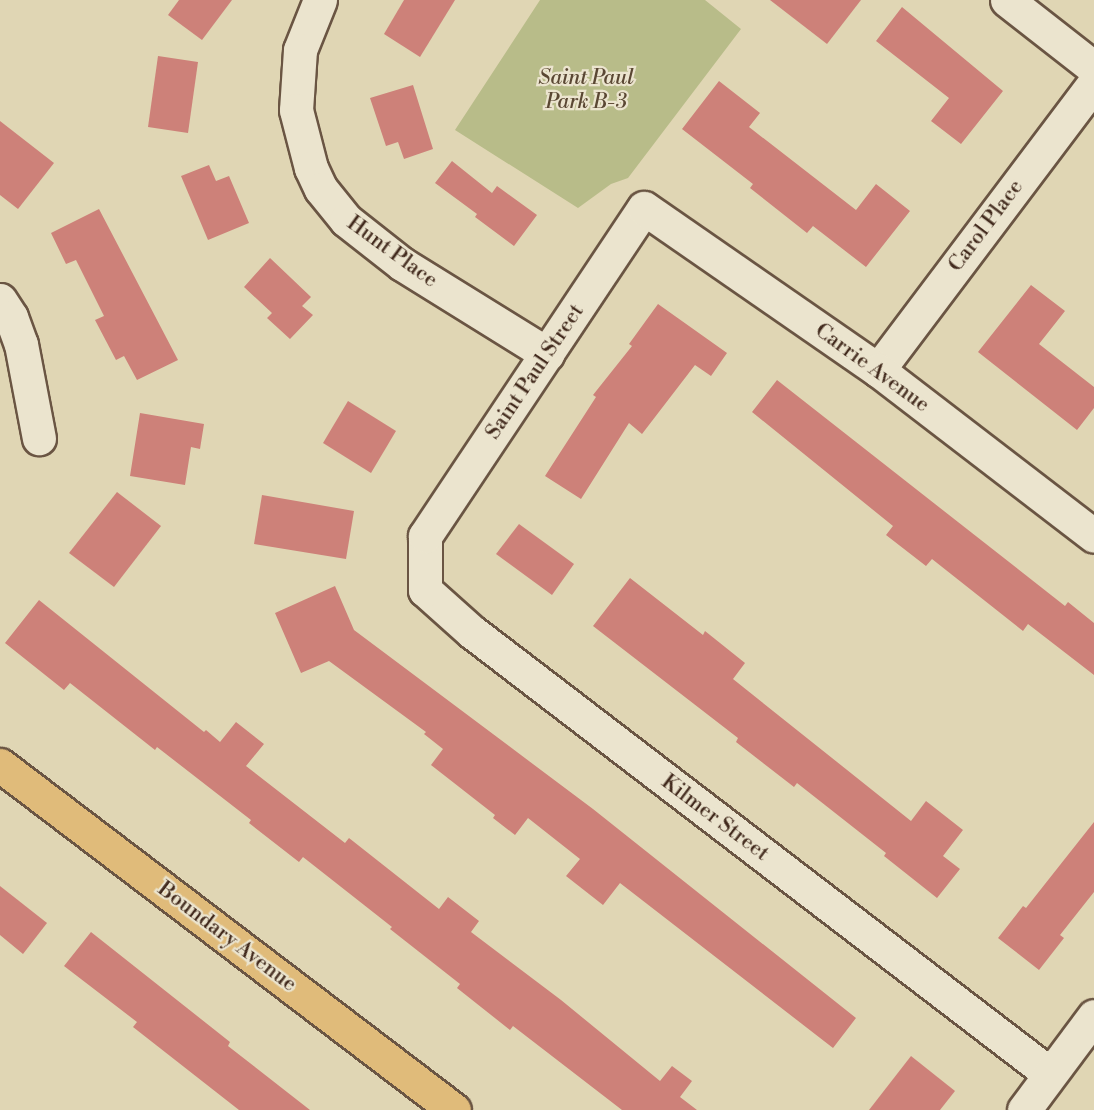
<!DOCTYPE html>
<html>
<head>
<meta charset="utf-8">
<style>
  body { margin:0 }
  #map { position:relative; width:1094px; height:1110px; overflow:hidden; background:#e0d6b4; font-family:"Libre Bodoni",serif }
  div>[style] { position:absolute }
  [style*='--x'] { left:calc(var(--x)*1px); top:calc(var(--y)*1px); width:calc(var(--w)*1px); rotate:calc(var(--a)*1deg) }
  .green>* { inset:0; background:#b8bc89 }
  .building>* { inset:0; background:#cd8179 }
  .roads { filter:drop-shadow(2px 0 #6a5543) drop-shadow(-2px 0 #6a5543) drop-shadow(0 2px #6a5543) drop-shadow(0 -2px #6a5543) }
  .minor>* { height:33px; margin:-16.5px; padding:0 16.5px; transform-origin:16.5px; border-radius:16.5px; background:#ebe4ce }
  .major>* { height:33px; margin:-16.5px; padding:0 16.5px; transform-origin:16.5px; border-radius:16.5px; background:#e0bb7a }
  span { translate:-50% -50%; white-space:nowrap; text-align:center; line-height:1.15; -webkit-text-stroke:4.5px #ebe4ce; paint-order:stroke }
  .park-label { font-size:21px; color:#5a4733; font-style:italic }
  .street-label { font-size:21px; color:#422a1d }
</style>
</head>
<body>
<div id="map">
  <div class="green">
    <div style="clip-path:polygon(540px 0,705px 0,741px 29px,628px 178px,611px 184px,578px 208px,455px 130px)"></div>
  </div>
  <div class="building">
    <div style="clip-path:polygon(179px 0,232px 0,202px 40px,168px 15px)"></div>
    <div style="clip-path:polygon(404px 0,455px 0,420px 57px,384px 34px)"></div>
    <div style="clip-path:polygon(770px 0,861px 0,827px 44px)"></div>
    <div style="clip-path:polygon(902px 7px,1003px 91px,961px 144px,931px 121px,949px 98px,876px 41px)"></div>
    <div style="clip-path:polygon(158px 56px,198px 62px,188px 133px,148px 127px)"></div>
    <div style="clip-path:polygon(719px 81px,760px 113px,749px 127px,856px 210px,876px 184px,910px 211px,866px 267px,813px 226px,807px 233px,750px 188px,753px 184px,682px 129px)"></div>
    <div style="clip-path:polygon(413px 85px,433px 149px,404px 159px,398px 142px,386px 146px,370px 98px)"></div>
    <div style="clip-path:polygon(0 121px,54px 163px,18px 209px,0 195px)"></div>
    <div style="clip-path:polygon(452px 161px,492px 193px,497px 186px,537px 215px,514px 246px,475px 217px,477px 214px,435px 183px)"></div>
    <div style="clip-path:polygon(209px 165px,216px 181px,229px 176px,249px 223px,208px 240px,181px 176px)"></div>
    <div style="clip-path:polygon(99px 209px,178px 360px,137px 380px,124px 356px,116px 360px,95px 320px,104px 316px,76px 260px,66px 264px,51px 233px)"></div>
    <div style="clip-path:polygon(270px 258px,311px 297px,302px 306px,313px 315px,290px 339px,267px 318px,272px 313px,244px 287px)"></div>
    <div style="clip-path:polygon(1031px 285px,1065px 311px,1039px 344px,1094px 387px,1094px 408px,1077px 430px,978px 352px)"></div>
    <div style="clip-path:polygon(658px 304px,727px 353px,711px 376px,695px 365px,642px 434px,629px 423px,581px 499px,545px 476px,596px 397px,593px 395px,632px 346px,629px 344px)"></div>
    <div style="clip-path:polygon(777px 380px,1065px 606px,1068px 602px,1094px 623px,1094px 675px,1028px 624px,1023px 631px,932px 559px,926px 566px,886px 535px,893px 526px,752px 412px)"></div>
    <div style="clip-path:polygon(348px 401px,396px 431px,371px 473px,323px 443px)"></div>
    <div style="clip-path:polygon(140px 413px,204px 424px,200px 449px,191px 447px,185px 485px,130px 476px)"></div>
    <div style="clip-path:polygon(117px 492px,161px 526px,114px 587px,69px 553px)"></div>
    <div style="clip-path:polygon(262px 495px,354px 511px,346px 559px,254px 544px)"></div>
    <div style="clip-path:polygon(519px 524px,574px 564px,552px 595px,496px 554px)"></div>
    <div style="clip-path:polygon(630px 578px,703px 635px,705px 631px,745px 663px,733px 679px,911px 821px,926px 801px,963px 830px,943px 856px,960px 869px,937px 898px,884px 856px,886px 853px,797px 783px,794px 787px,736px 742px,738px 738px,593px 626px)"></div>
    <div style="clip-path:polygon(335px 586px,354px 630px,593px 809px,856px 1018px,833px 1048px,620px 883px,603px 905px,566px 876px,580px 859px,528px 818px,515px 835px,493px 818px,495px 815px,431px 765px,443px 749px,424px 734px,426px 732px,329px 661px,301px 673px,275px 613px)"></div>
    <div style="clip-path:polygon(39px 600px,204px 732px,206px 730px,220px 742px,236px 722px,264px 744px,246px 766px,345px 843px,349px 838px,439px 909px,448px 897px,479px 921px,471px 932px,561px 1000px,660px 1081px,672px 1066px,692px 1081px,680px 1097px,697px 1110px,622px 1110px,513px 1026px,510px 1030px,457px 988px,460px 984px,390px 929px,392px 927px,303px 857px,299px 862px,249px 823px,251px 820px,157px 747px,155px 750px,70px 683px,64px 690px,5px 643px)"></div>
    <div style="clip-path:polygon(1094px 822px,1094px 892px,1060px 935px,1064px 938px,1039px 970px,998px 938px,1023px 906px,1026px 908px)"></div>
    <div style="clip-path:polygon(0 886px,47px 923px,23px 954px,0 935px)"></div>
    <div style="clip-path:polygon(91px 932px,230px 1042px,228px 1046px,310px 1110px,239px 1110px,133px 1027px,137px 1022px,64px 966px)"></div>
    <div style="clip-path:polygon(911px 1056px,955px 1091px,940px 1110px,869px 1110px)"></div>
  </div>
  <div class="roads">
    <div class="minor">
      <div style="--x:320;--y:0;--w:54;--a:111.8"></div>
      <div style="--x:300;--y:50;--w:60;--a:93.8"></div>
      <div style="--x:296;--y:110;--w:60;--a:75.5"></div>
      <div style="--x:311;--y:168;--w:23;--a:65"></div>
      <div style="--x:321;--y:189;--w:40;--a:51"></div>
      <div style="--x:346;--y:220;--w:71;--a:38.2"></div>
      <div style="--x:402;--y:264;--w:171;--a:31.8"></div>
      <div style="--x:1007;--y:0;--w:110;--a:38"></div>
      <div style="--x:0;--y:300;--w:20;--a:57"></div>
      <div style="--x:11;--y:317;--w:29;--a:70"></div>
      <div style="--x:21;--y:344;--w:96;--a:79.2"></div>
      <div style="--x:878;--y:370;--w:359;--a:-53"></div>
      <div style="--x:1050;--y:1074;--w:728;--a:-142.59"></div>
      <div style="--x:472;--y:632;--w:63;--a:-138.2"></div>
      <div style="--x:425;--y:590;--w:54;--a:-90"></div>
      <div style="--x:425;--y:536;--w:394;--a:-56.3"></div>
      <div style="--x:644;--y:208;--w:285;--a:34.7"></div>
      <div style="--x:878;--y:370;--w:272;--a:37.5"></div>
      <div style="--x:1024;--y:1110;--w:117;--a:-53.3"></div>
    </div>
    <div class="major">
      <div style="--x:0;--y:765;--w:570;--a:37.23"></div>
    </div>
  </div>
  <div class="park-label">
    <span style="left:586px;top:90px">Saint Paul<br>Park B-3</span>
  </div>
  <div class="street-label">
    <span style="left:986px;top:226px;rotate:-53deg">Carol Place</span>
    <span style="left:392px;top:252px;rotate:36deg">Hunt Place</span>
    <span style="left:872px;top:368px;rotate:36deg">Carrie Avenue</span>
    <span style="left:535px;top:372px;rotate:-56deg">Saint Paul Street</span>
    <span style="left:715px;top:818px;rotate:37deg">Kilmer Street</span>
    <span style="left:227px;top:937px;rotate:37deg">Boundary Avenue</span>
  </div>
</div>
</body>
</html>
